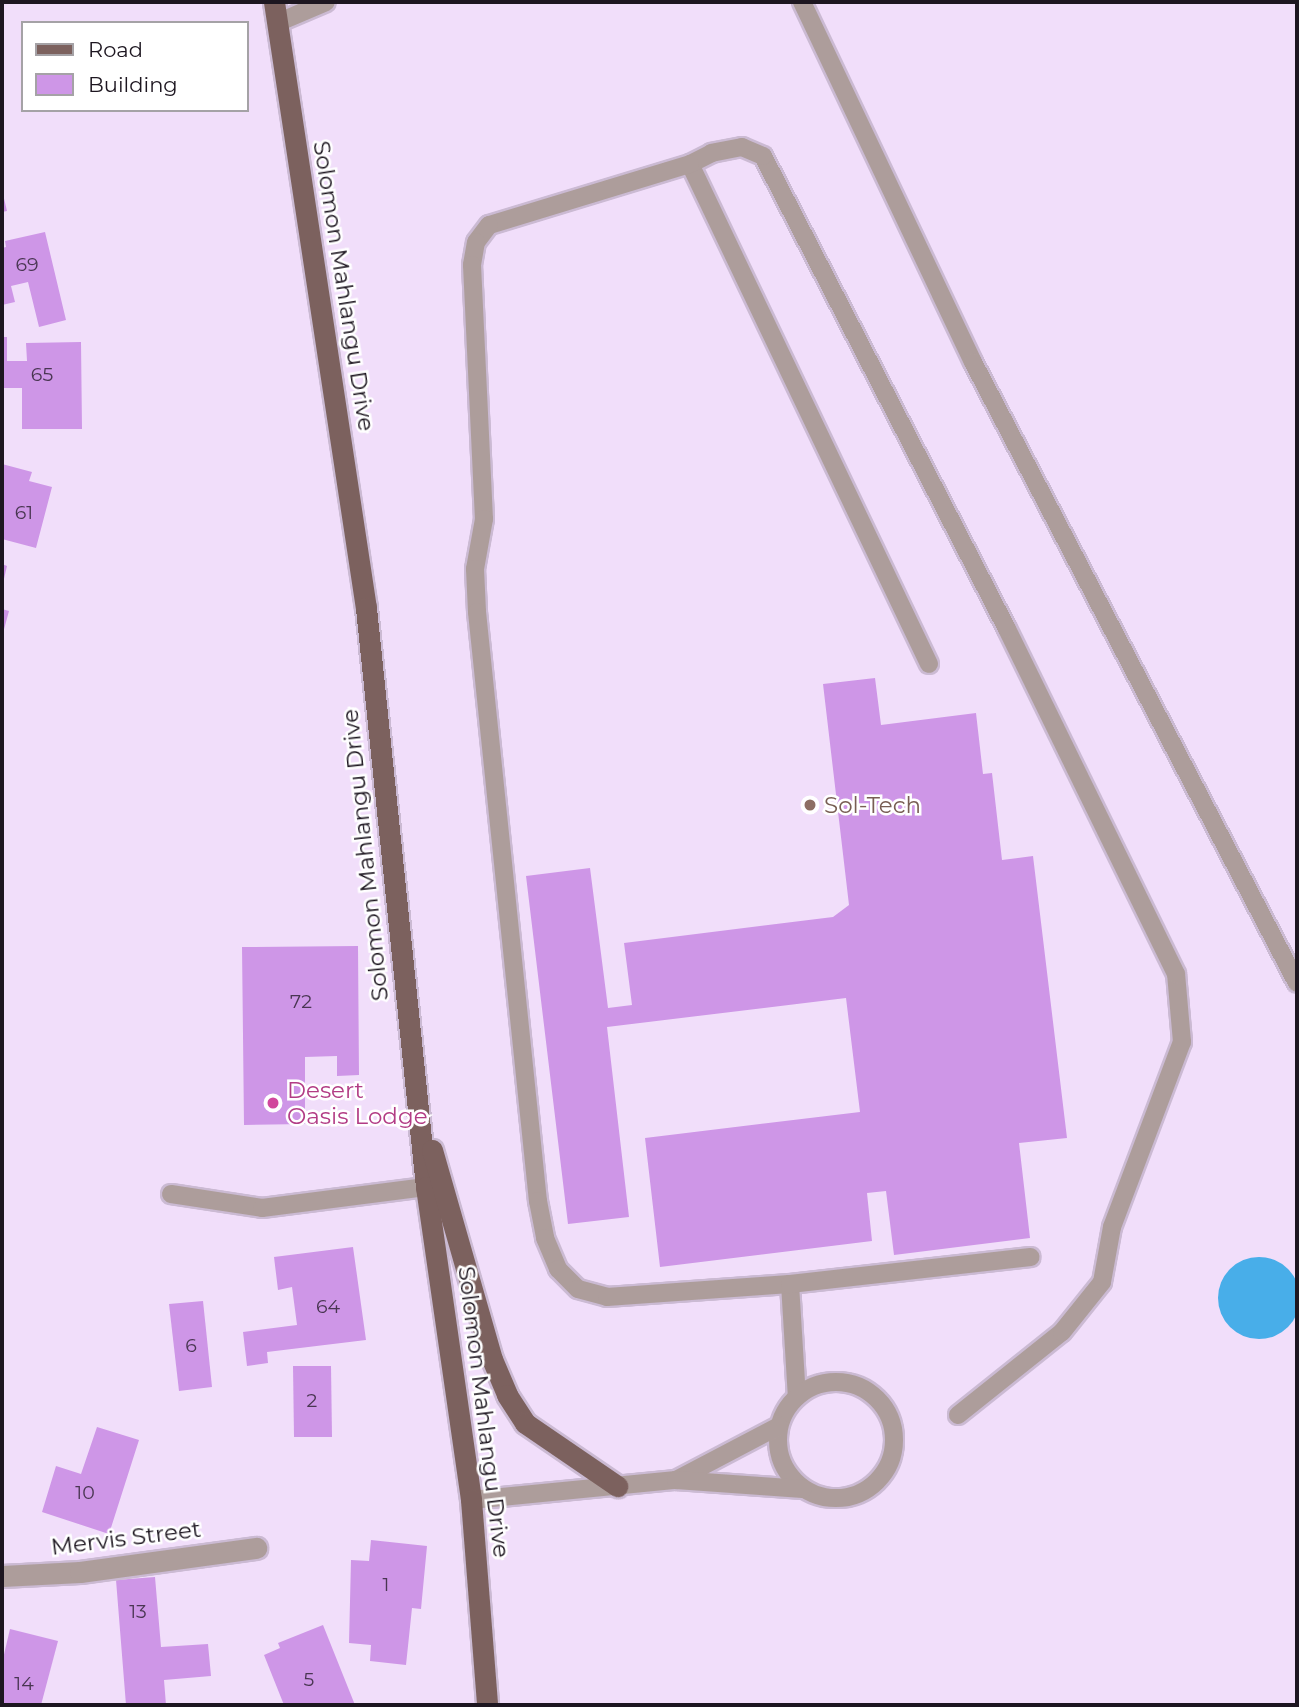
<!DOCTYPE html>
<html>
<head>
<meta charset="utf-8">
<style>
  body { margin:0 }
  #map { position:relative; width:1299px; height:1707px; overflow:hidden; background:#f1defa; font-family:Montserrat,sans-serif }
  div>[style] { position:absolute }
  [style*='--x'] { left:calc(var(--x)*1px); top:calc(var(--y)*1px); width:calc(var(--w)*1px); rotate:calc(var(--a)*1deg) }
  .water>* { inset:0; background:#48aee9 }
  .round { border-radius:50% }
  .building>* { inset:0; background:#ce96e7 }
  .roads { filter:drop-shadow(2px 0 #cbbad3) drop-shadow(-2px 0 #cbbad3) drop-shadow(0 2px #cbbad3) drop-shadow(0 -2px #cbbad3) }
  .lane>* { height:18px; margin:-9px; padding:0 9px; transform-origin:9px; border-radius:9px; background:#ad9d9b }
  .lane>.ring { margin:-9px; padding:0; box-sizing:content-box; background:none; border:18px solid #ad9d9b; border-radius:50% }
  .street>* { height:21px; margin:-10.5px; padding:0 10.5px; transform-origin:10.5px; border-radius:10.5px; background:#ad9d9b }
  .primary>* { height:21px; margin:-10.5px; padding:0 10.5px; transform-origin:10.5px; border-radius:10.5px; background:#7c615e }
  .dots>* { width:19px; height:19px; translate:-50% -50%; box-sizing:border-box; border:4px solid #fff; border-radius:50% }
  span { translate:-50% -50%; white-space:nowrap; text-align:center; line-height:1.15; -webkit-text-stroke:5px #fff; paint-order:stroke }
  .number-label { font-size:19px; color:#493652 }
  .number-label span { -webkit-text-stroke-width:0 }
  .street-label { font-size:23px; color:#1d1620 }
  .education-label { font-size:23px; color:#785e54 }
  .left { translate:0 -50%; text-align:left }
  .hotel-label { font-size:23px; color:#b23c85 }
  .frame { position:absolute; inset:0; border:4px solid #1d1620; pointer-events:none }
  .legend { position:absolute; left:21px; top:21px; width:228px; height:91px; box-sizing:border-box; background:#fff; border:2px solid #a5a2a6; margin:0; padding:9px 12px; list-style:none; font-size:21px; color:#1d1620 }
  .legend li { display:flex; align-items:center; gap:14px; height:35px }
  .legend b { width:35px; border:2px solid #a5a2a6 }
</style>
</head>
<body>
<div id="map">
  <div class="water">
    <div class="round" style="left:1218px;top:1257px;width:82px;height:82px"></div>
  </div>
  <div class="building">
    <div style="clip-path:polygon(2px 190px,7px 211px,2px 212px)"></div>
    <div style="clip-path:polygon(45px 232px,66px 320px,39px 327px,28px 282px,11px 286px,15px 302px,2px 305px,2px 248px,6px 247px,5px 241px)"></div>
    <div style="clip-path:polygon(2px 337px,7px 337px,7px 361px,27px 361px,26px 343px,81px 342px,82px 429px,22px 429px,22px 388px,2px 388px)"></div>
    <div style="clip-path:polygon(2px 464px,32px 472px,29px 481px,52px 487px,36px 548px,2px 539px)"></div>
    <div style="clip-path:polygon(2px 564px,7px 566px,3px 583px,2px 583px)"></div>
    <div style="clip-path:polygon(2px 609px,9px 611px,3px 633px,2px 633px)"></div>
    <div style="clip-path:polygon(875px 678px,881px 725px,976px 713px,983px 774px,992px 773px,1002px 860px,1033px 856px,1067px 1138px,1019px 1143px,1030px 1238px,894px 1255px,886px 1191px,867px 1193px,872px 1241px,660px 1267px,645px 1138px,860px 1112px,846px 998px,607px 1027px,629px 1217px,568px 1224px,526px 876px,590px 868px,608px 1008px,632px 1005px,624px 943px,833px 917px,849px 905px,823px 684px)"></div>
    <div style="clip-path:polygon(358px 946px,359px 1075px,337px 1076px,337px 1056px,305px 1057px,305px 1124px,244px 1125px,242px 947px)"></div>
    <div style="clip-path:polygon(353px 1247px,366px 1340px,267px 1352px,268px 1363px,247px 1366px,243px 1332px,297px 1325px,292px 1287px,278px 1290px,274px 1257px)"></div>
    <div style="clip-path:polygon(203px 1301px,212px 1387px,179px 1391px,169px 1304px)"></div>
    <div style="clip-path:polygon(293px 1366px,331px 1366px,332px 1437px,294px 1437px)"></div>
    <div style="clip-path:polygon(97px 1427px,139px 1440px,109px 1534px,42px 1512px,56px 1466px,81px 1474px)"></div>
    <div style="clip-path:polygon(371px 1540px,427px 1546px,421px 1609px,412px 1608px,406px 1665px,370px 1661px,371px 1645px,349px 1643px,351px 1560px,369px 1561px)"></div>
    <div style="clip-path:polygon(155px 1577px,161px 1647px,208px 1644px,211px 1676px,164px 1680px,166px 1705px,126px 1705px,116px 1580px)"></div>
    <div style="clip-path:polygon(323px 1625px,355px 1705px,284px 1705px,264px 1655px,280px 1648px,278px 1643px)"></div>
    <div style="clip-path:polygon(10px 1629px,58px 1641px,41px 1705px,2px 1705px,2px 1663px)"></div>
  </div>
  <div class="roads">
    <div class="lane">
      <div style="--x:802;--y:2;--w:399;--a:64.6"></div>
      <div style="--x:973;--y:362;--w:700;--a:62.45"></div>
      <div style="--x:277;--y:23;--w:53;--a:-23.2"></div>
      <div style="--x:690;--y:164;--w:554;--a:64.45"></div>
      <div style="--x:171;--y:1194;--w:92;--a:8.7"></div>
      <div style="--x:262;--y:1208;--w:165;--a:-7.3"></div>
      <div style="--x:790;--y:1284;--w:113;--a:86.5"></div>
      <div class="ring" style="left:778px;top:1382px;width:98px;height:98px"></div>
      <div style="--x:958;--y:1415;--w:133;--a:-38.6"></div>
      <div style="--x:1062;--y:1332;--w:64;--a:-51.3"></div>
      <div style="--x:1102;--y:1282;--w:56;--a:-79.7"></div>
      <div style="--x:1112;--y:1227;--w:198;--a:-69.3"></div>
      <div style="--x:1182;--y:1042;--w:68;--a:-95"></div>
      <div style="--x:1176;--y:974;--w:384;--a:-116.1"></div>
      <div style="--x:1007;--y:629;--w:532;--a:-117.29"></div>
      <div style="--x:763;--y:156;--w:23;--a:-157"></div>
      <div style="--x:742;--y:147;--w:31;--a:169"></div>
      <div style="--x:712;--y:153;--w:25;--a:153"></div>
      <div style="--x:690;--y:164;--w:210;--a:163.1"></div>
      <div style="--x:489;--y:225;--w:21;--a:127"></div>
      <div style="--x:476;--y:242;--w:23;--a:100"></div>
      <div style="--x:472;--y:265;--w:254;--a:87.3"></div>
      <div style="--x:484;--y:519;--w:51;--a:100.2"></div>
      <div style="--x:475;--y:569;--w:43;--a:87.3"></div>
      <div style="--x:477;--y:612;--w:592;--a:84.09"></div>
      <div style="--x:538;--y:1201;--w:38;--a:79"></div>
      <div style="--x:545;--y:1238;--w:34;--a:67"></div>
      <div style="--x:558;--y:1269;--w:28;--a:45"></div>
      <div style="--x:578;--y:1289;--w:30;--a:15"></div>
      <div style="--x:607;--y:1297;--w:183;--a:-4.1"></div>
      <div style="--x:790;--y:1284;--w:242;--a:-6.4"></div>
      <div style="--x:676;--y:1480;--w:116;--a:-27.7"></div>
      <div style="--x:471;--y:1500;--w:206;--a:-5.6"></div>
      <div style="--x:676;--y:1480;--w:127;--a:4.1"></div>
    </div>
    <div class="street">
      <div style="--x:2;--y:1576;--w:78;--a:-2.9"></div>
      <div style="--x:80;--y:1572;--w:178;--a:-7.8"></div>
    </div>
    <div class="primary">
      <div style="--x:274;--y:2;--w:613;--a:81.37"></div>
      <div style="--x:366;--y:608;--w:582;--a:84.08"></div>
      <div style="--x:426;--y:1187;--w:316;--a:81.8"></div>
      <div style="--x:471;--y:1500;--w:206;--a:85.5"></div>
      <div style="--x:432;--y:1150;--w:217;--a:74"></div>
      <div style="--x:492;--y:1359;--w:39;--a:67"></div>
      <div style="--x:507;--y:1395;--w:33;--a:57"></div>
      <div style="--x:525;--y:1423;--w:112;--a:34.4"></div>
    </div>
  </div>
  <div class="dots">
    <div style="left:810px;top:805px;background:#8d6e63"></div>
    <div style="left:273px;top:1103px;background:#d1479c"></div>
  </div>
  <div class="number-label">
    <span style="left:27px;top:265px">69</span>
    <span style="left:42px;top:375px">65</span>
    <span style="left:24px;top:513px">61</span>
    <span style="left:301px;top:1002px">72</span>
    <span style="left:328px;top:1307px">64</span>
    <span style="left:191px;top:1346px">6</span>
    <span style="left:312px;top:1401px">2</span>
    <span style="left:85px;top:1493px">10</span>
    <span style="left:386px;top:1585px">1</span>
    <span style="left:138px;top:1612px">13</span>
    <span style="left:309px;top:1680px">5</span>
    <span style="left:24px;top:1684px">14</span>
  </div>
  <div class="street-label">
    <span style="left:344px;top:286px;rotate:81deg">Solomon Mahlangu Drive</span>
    <span style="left:365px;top:855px;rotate:-96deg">Solomon Mahlangu Drive</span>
    <span style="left:484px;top:1412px;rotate:83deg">Solomon Mahlangu Drive</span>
    <span style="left:126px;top:1538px;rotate:-7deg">Mervis Street</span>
  </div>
  <div class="education-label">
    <span class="left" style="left:824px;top:805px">Sol-Tech</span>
  </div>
  <div class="hotel-label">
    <span class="left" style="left:287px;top:1103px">Desert<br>Oasis Lodge</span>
  </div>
  <div class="frame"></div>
  <ul class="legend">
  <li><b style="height:9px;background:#7c615e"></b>Road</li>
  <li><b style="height:19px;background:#ce96e7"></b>Building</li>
  </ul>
</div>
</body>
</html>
